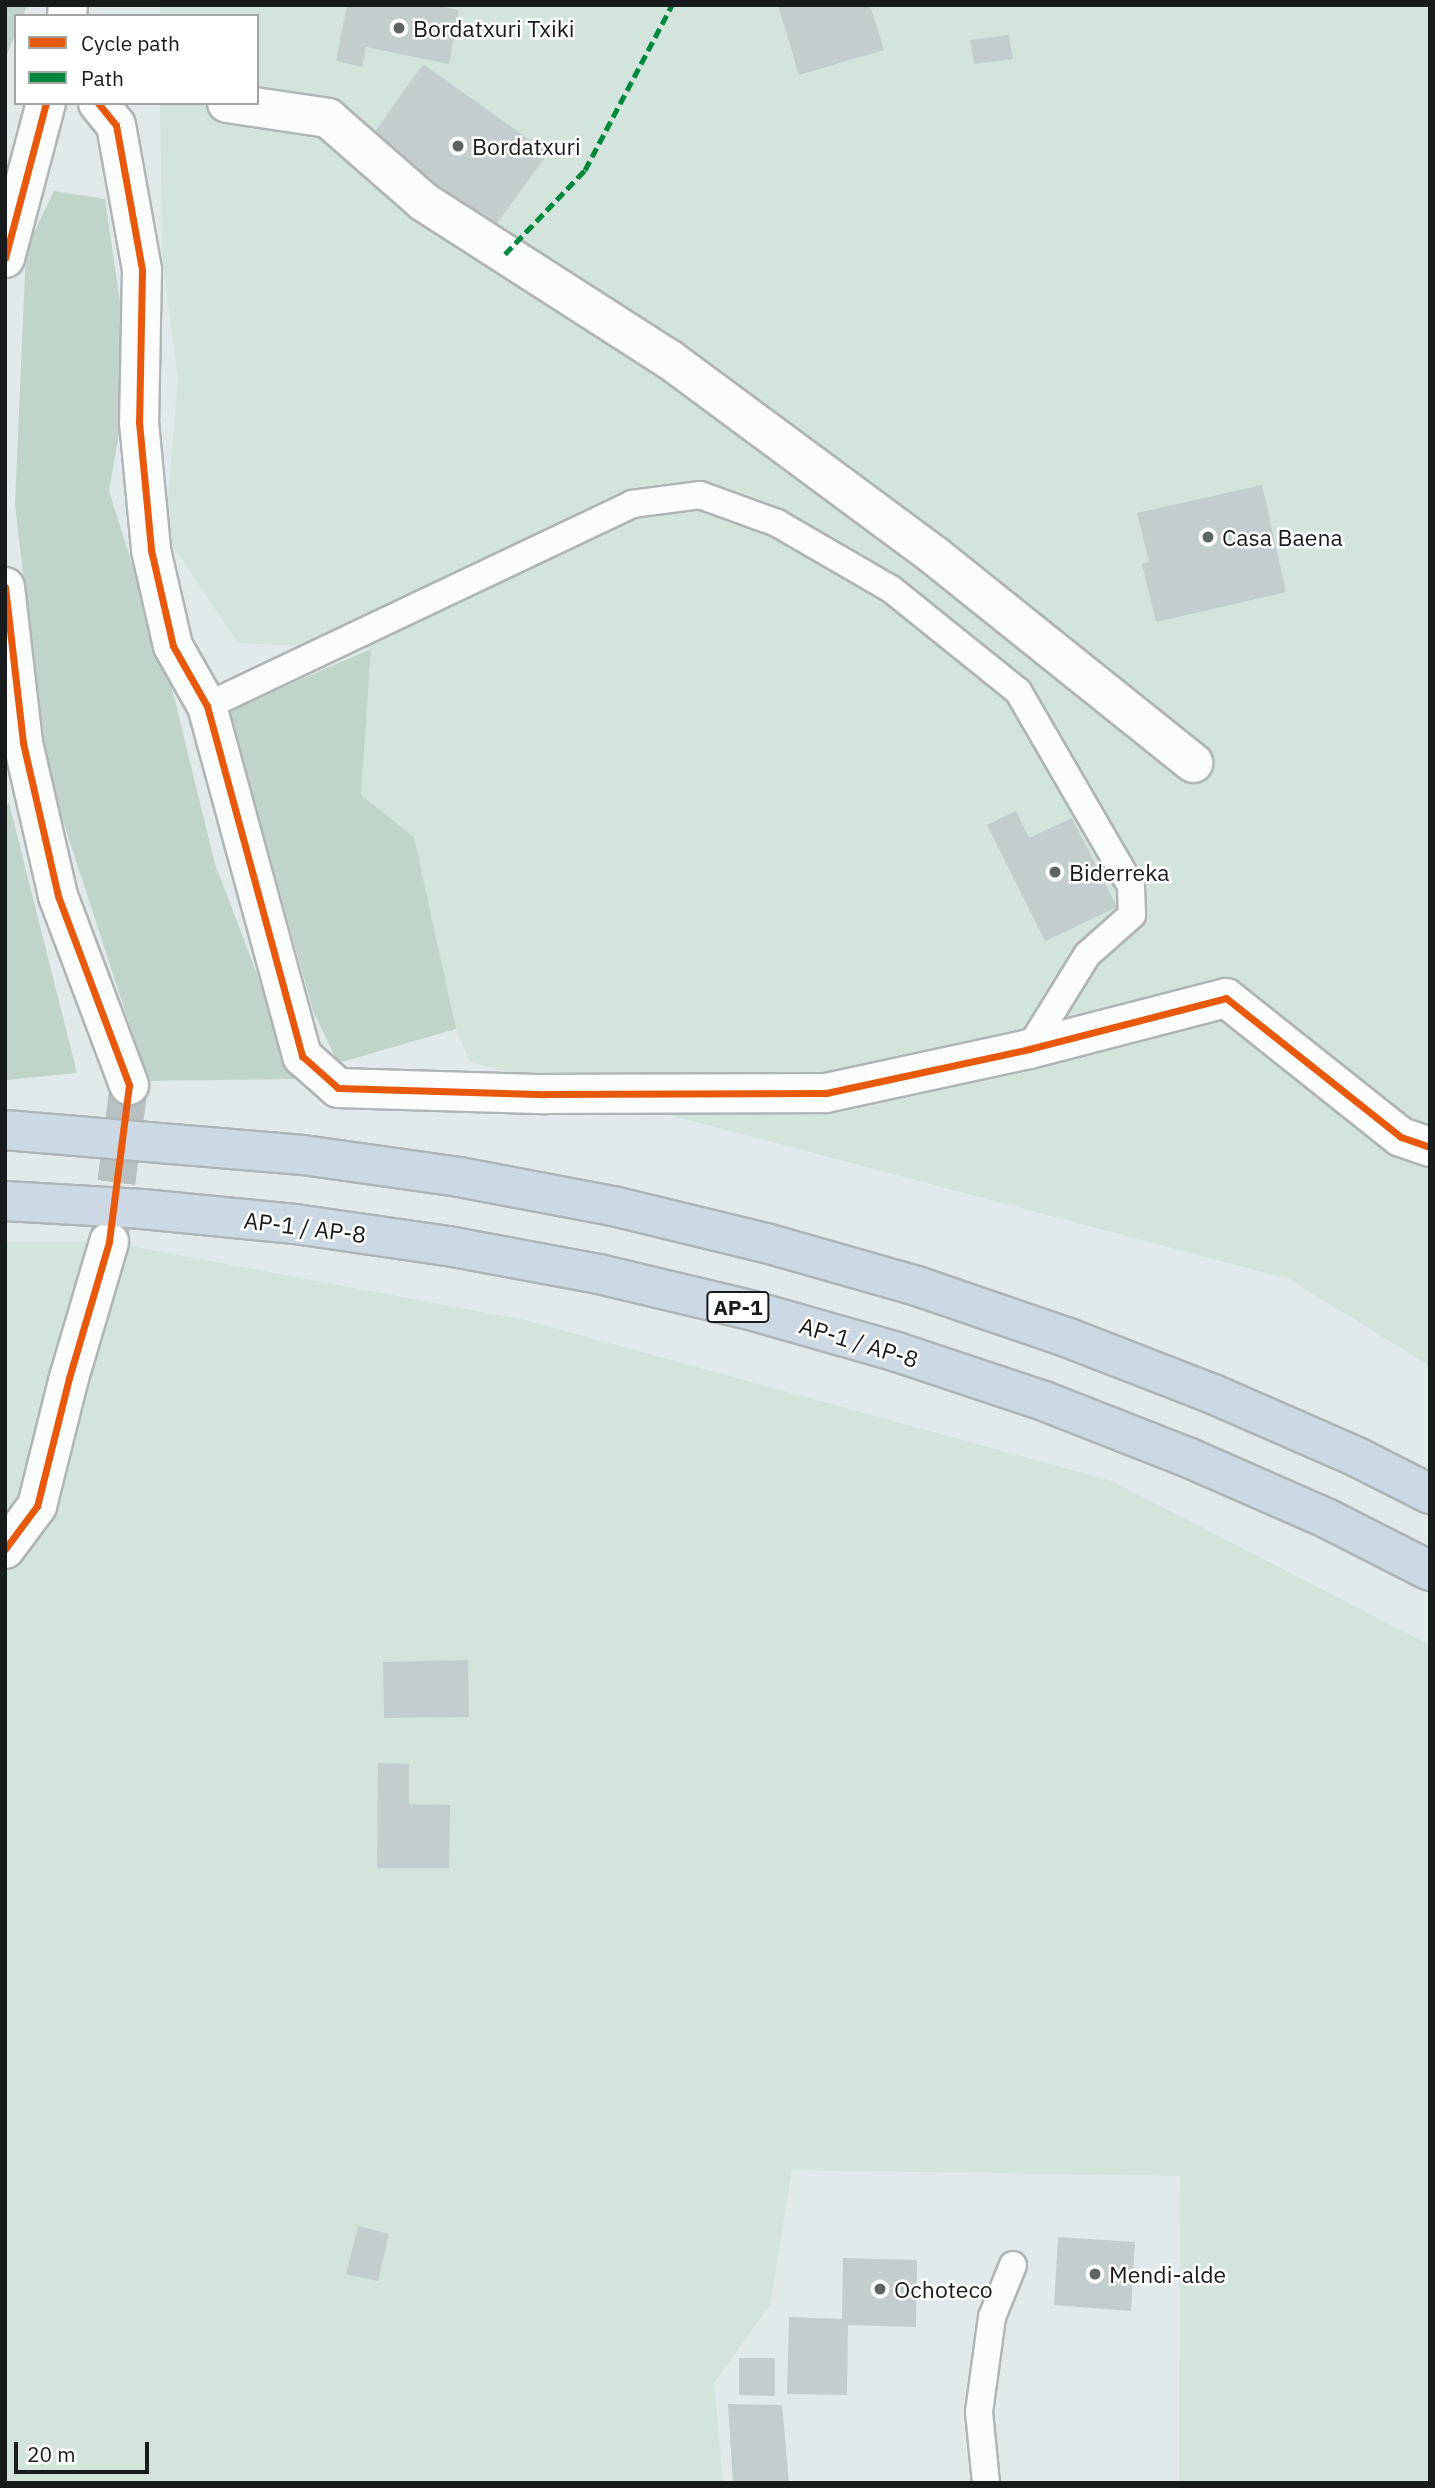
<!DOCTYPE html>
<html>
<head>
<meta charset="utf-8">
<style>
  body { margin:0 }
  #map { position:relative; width:1435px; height:2488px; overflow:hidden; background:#e2e9ea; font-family:"IBM Plex Sans",sans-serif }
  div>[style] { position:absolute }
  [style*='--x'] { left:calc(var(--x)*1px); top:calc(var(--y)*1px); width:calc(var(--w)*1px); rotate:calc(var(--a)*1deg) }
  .green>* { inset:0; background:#d2e4db }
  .forest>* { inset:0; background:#c0d4ca }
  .building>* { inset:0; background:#c3cdcd }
  .minor-tunnel>* { height:38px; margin-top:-19px; transform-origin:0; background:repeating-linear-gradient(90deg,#b9c0c1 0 38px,transparent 0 57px) }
  .roads { filter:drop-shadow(2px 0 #afb4b5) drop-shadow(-2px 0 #afb4b5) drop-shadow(0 2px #afb4b5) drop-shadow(0 -2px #afb4b5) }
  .service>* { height:26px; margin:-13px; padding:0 13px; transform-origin:13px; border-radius:13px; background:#fbfcfc }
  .minor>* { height:38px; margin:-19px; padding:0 19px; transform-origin:19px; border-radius:19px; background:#fbfcfc }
  .motorway>* { height:38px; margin:-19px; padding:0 19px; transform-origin:19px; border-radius:19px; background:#ccd9e4 }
  .quiet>* { height:5px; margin-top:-2.5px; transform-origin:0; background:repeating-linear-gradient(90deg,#00873e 0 10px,transparent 0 15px) }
  .cycleway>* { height:7px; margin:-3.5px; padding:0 3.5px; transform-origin:3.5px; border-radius:3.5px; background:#e8590c }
  .dots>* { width:19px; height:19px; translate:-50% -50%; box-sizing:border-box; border:4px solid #fff; border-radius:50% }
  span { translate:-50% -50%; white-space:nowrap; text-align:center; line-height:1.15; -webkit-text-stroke:5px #fff; paint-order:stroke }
  .shield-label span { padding:2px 5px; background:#fff; border:2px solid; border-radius:5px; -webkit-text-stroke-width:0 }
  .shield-label { font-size:21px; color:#171b1c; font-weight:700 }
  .poi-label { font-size:23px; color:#171b1c }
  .left { translate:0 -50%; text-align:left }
  .street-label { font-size:23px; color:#171b1c }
  .frame { position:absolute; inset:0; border:7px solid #171b1c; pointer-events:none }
  .legend { position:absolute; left:14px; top:14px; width:245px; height:91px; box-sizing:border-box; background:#fff; border:2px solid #a2a4a4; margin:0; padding:9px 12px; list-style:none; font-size:21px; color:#171b1c }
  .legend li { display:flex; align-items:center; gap:14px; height:35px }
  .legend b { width:35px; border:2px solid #a2a4a4 }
  .scale { position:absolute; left:14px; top:2442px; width:135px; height:32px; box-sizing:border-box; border:4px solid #171b1c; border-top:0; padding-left:9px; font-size:21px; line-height:24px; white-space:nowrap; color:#171b1c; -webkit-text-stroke:5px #fff; paint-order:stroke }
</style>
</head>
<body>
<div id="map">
  <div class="green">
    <div style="clip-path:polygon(160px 5px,1430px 5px,1430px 1366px,1289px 1279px,470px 1062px,456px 1029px,414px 838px,361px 795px,371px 649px,238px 643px,165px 534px,178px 378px,162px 258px,160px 103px,257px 103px,257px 16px,160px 16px)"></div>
    <div style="clip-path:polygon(5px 1242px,109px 1242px,525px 1320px,1112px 1481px,1430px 1645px,1430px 2483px,1179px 2483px,1180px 2176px,792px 2170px,770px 2305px,714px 2383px,723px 2483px,5px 2483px)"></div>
  </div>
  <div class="forest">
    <div style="clip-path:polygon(5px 5px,27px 5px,23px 16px,16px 16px,16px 33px,5px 59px)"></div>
    <div style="clip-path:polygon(54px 191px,105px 199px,130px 371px,109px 491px,174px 696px,215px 864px,297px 1079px,148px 1081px,45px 766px,15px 504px,26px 249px)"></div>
    <div style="clip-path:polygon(371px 649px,361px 795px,414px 837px,456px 1029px,338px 1063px,313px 1011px,229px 710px)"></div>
    <div style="clip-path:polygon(9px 803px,77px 1073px,5px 1080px,5px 807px)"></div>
  </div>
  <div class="building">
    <div style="clip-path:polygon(347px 5px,436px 5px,459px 10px,449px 64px,366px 47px,362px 67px,336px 61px)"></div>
    <div style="clip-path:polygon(778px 5px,870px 5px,884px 50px,799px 75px)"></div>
    <div style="clip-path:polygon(1009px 35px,1013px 59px,974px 64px,970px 40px)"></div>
    <div style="clip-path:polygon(423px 64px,548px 153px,492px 230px,369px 140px)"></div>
    <div style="clip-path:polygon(1262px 485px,1286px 592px,1156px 622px,1142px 564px,1149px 562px,1137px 513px)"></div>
    <div style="clip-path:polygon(1016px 811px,1029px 838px,1072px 818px,1117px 907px,1045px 941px,987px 825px)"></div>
    <div style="clip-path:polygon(468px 1660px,469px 1717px,384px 1718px,383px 1662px)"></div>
    <div style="clip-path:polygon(378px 1763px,409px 1764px,409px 1804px,450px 1805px,449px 1868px,377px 1868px)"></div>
    <div style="clip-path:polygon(358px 2226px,389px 2234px,378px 2281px,346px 2274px)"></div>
    <div style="clip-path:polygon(1058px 2237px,1135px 2242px,1131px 2311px,1054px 2305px)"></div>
    <div style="clip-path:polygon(843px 2258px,917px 2260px,916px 2327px,848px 2325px,847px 2395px,787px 2394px,789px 2317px,842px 2319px)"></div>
    <div style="clip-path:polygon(739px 2358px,775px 2358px,775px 2396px,739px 2395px)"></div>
    <div style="clip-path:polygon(728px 2404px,782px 2405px,789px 2483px,733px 2483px)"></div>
  </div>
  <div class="minor-tunnel">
    <div style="--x:109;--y:1239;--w:155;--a:-82.6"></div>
  </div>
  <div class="roads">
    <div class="service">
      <div style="--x:207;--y:706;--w:471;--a:-25.4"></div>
      <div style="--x:632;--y:504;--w:69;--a:-7.5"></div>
      <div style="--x:700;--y:495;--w:82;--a:20"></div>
      <div style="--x:777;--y:523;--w:132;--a:30.1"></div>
      <div style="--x:891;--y:589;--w:163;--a:38.8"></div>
      <div style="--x:1018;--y:691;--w:225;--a:59.9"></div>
      <div style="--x:1131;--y:886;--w:29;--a:88"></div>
      <div style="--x:1132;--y:915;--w:60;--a:138.4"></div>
      <div style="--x:1087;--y:955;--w:110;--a:121.7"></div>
      <div style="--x:986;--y:2483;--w:71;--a:-95.6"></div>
      <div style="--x:979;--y:2412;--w:96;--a:-82.2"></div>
      <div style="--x:992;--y:2317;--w:56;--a:-68"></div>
    </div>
    <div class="minor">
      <div style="--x:67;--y:16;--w:11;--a:-85"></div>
      <div style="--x:98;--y:103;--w:28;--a:51"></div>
      <div style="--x:116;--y:125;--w:147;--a:79.8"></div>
      <div style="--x:142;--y:270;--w:152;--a:91.1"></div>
      <div style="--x:139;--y:422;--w:129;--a:84.6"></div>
      <div style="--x:151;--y:550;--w:98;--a:77.1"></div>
      <div style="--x:173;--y:646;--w:69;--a:60.5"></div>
      <div style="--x:207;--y:706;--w:363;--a:74.8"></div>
      <div style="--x:302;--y:1056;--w:48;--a:41.6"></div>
      <div style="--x:338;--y:1088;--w:207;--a:1.7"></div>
      <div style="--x:545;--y:1094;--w:281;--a:-0.2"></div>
      <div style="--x:826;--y:1093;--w:208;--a:-12.2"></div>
      <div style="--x:1029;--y:1049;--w:203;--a:-14.5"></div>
      <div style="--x:1226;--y:998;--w:223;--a:38.5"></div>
      <div style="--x:1401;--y:1137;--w:31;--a:19"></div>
      <div style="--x:227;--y:103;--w:102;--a:8.4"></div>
      <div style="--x:328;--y:118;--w:128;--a:41.2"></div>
      <div style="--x:424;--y:202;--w:291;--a:32.7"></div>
      <div style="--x:669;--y:359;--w:331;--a:36.5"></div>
      <div style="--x:935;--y:556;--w:331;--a:38.7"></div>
      <div style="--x:5;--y:258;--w:160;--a:-75.2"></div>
      <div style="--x:5;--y:587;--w:157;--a:83.4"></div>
      <div style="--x:23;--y:743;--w:157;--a:77.1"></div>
      <div style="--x:58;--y:896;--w:202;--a:69.4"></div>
      <div style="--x:5;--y:1549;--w:54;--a:-53.3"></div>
      <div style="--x:37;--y:1506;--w:132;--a:-76"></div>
      <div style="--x:69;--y:1378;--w:142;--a:-73.6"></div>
    </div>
    <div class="motorway">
      <div style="--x:5;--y:1130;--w:299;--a:4.8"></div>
      <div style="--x:303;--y:1155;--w:158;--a:8"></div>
      <div style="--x:459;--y:1177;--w:157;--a:10.7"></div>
      <div style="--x:613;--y:1206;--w:157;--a:13.6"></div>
      <div style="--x:766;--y:1243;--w:157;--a:15.9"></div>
      <div style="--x:917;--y:1286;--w:157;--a:18.9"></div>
      <div style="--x:1066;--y:1337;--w:158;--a:21.2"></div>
      <div style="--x:1213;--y:1394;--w:157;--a:23.6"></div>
      <div style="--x:1357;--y:1457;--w:82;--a:26.9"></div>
      <div style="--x:5;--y:1201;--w:137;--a:3.3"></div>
      <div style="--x:142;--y:1209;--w:154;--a:5.6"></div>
      <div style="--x:295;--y:1224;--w:155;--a:8.2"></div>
      <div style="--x:448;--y:1246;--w:154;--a:10.5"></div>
      <div style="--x:599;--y:1274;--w:155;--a:13.4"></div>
      <div style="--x:750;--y:1310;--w:153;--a:15.9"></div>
      <div style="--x:897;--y:1352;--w:155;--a:18.4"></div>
      <div style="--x:1044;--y:1401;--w:154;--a:21.4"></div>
      <div style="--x:1187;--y:1457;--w:154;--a:23.7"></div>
      <div style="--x:1328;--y:1519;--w:114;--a:27"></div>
    </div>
  </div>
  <div class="quiet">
    <div style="--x:505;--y:254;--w:116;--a:-46.4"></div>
    <div style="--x:585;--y:170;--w:187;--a:-62.2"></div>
  </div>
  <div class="cycleway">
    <div style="--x:98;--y:103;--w:28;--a:51"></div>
    <div style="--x:116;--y:125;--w:147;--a:79.8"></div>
    <div style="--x:142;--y:270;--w:152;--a:91.1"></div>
    <div style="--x:139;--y:422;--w:129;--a:84.6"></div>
    <div style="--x:151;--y:550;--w:98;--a:77.1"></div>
    <div style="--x:173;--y:646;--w:69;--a:60.5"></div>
    <div style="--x:207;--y:706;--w:363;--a:74.8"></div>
    <div style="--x:302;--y:1056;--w:48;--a:41.6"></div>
    <div style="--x:338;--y:1088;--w:207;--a:1.7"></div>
    <div style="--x:545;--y:1094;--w:281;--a:-0.2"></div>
    <div style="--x:826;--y:1093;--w:208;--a:-12.2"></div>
    <div style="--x:1029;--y:1049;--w:203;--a:-14.5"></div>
    <div style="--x:1226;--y:998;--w:223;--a:38.5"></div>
    <div style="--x:1401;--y:1137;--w:31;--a:19"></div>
    <div style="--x:5;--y:258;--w:160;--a:-75.2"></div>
    <div style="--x:5;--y:587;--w:157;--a:83.4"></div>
    <div style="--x:23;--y:743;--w:157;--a:77.1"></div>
    <div style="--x:58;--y:896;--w:202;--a:69.4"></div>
    <div style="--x:129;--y:1085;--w:158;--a:97.3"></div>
    <div style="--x:109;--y:1242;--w:142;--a:106.4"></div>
    <div style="--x:69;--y:1378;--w:132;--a:104"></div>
    <div style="--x:37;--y:1506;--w:54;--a:126.7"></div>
  </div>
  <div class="dots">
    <div style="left:399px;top:28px;background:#5e6364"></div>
    <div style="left:458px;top:146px;background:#5e6364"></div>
    <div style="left:1208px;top:537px;background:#5e6364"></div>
    <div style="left:1055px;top:872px;background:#5e6364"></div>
    <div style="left:1095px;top:2274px;background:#5e6364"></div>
    <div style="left:880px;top:2289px;background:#5e6364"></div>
  </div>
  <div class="shield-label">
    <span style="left:738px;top:1307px">AP-1</span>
  </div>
  <div class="poi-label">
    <span class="left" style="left:413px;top:28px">Bordatxuri Txiki</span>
    <span class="left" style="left:472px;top:146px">Bordatxuri</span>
    <span class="left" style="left:1222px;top:537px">Casa Baena</span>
    <span class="left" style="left:1069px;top:872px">Biderreka</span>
    <span class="left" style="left:1109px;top:2274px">Mendi-alde</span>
    <span class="left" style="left:894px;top:2289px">Ochoteco</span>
  </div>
  <div class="street-label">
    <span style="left:305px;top:1227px;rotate:7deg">AP-1 / AP-8</span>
    <span style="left:859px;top:1342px;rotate:17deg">AP-1 / AP-8</span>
  </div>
  <div class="frame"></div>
  <ul class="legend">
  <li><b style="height:9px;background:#e8590c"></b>Cycle path</li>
  <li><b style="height:9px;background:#00873e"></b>Path</li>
  </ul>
  <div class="scale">20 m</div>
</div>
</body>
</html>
